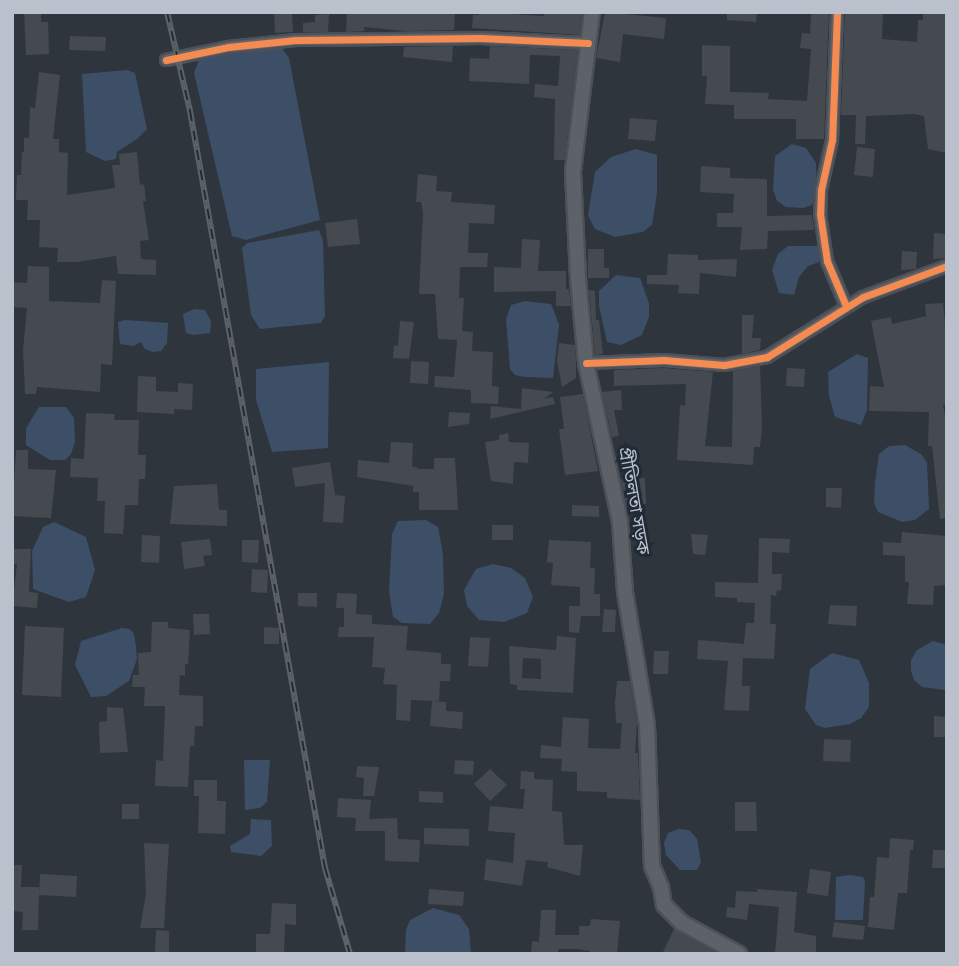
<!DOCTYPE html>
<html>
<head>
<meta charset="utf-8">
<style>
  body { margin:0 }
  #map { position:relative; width:959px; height:966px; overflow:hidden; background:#2e353c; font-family:Overpass,"Noto Sans Bengali",sans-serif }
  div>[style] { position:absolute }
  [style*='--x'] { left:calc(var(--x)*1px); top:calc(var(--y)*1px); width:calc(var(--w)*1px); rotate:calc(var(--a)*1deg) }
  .water>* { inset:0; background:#3d4f67 }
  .building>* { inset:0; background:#454a51 }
  .roads { filter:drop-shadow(2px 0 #4d5157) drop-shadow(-2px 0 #4d5157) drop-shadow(0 2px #4d5157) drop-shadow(0 -2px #4d5157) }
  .street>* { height:10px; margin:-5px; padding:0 5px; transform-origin:5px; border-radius:5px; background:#5f636a }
  .secondary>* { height:14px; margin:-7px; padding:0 7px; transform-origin:7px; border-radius:7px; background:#5d6269 }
  .rail>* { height:6px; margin-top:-3px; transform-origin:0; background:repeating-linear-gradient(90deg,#212b38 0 10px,#5d6268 0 20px); box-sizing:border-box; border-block:2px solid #5d6268 }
  .cycleway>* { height:7px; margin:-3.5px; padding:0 3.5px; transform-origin:3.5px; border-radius:3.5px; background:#f68b52 }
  span { translate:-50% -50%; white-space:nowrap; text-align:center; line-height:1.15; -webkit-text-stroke:6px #212b38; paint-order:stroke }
  .street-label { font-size:18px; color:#bac1cc }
  .frame { position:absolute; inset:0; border:14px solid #bac1cc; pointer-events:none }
</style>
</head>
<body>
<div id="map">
  <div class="water">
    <div style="clip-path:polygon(281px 47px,289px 58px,320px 220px,246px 240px,232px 236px,194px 73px,199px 60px,232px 51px)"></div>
    <div style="clip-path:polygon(127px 70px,135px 73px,147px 129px,137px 139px,117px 152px,116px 159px,105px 161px,86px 152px,82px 74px)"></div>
    <div style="clip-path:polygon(792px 144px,806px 148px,816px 163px,817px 186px,812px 205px,803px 208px,786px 207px,777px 201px,773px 189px,775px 156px)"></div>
    <div style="clip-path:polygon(636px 149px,657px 155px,657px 193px,652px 225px,643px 232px,615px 237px,595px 229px,588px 215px,595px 172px,611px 157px)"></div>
    <div style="clip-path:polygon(319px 230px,323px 241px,325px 316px,321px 323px,260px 329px,251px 315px,242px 248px,247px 243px)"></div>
    <div style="clip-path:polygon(788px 246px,822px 246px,819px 262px,808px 266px,799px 277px,794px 295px,779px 293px,772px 270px,778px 254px)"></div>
    <div style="clip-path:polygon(616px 275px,640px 278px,649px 303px,649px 317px,642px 335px,621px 345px,607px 342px,599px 306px,599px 291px)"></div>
    <div style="clip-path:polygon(525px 301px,551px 304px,555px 314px,559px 325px,553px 378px,524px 377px,515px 375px,510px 369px,506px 319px,511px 305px)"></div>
    <div style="clip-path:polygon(194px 309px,205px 310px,211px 321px,210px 333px,194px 335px,186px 333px,183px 314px)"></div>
    <div style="clip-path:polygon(125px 320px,168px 323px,167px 343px,161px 351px,153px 352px,145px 349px,141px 342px,133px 346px,120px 344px,118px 322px)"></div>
    <div style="clip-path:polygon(857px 354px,868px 358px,867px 410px,861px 425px,835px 417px,829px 396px,828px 372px)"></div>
    <div style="clip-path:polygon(329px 362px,328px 448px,272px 452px,256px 400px,256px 369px)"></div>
    <div style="clip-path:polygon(39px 407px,66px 407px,74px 418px,75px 442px,71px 454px,65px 460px,50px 460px,26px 445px,26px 428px)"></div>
    <div style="clip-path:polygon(905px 445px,921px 454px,927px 462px,929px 509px,915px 520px,902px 522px,878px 512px,874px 503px,875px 483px,879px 454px,889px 446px)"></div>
    <div style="clip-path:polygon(426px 520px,438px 527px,443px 555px,444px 594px,439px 613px,430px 624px,402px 623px,393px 617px,389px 591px,392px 534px,398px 521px)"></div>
    <div style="clip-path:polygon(54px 522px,86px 537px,95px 570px,86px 597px,69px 602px,33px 589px,32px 551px,43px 527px)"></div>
    <div style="clip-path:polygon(493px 564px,511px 568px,525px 578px,533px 597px,527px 613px,504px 622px,479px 620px,467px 606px,464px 590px,476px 569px)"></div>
    <div style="clip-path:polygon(122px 628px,130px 629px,134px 634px,136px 647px,137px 659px,129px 681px,106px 696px,91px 697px,75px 665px,81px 641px)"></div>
    <div style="clip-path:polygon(933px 641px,947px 645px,945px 690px,922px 687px,914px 680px,911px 671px,911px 660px,917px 650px)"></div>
    <div style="clip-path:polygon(832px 653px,859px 660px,869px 683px,869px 707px,861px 718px,850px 724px,825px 728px,816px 725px,805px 709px,810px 669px)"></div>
    <div style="clip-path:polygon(244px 760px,270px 760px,267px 802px,260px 808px,245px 810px)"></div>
    <div style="clip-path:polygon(251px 819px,271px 820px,272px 846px,261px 856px,231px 852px,230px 846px,250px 834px)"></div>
    <div style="clip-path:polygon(679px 829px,689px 830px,697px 839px,701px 862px,697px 870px,680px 870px,666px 855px,664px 843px,668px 833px)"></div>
    <div style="clip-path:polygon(849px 875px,863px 877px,865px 882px,863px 920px,835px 920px,836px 877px)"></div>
    <div style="clip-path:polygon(433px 908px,459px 915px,469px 929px,471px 954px,405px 954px,406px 930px,410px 920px)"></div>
  </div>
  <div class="building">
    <div style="clip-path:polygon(24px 12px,41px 12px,41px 22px,48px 22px,49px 54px,26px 55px)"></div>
    <div style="clip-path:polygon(274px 12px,292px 12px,293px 32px,275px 33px)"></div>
    <div style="clip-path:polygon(347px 12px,455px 14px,454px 30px,405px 31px,364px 27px,364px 31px,346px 32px)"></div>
    <div style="clip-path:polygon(479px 12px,544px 16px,544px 13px,582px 14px,580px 35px,472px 28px,473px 15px,479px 15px)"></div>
    <div style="clip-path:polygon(605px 12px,666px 18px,664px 39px,623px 34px,620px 62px,596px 58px)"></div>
    <div style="clip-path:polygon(727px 12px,757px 12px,756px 22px,727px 20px)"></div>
    <div style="clip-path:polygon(814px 12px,829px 12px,824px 139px,796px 139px,796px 119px,734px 119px,734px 105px,705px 104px,707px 76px,702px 76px,702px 45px,730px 46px,730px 92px,769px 93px,768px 99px,807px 101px,811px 49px,800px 48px,802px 33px,810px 34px,811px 15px)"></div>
    <div style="clip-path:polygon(845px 12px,883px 12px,882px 39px,917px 42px,918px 20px,923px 20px,923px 12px,947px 12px,947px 153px,928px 149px,924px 116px,914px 114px,866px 116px,865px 144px,855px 144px,856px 115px,841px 115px)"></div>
    <div style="clip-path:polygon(329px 14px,328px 32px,303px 32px,303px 23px,315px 22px,315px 15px)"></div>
    <div style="clip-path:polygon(70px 36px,106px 37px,105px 51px,69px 50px)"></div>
    <div style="clip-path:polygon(453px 46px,452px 62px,403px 57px,404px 47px)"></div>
    <div style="clip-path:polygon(490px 46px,578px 50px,565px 160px,554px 160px,555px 99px,534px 97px,535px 84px,558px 86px,560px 56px,530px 55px,529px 84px,469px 81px,470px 58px,489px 59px)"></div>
    <div style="clip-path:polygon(39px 72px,60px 75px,53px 139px,59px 139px,59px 152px,68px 153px,67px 195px,115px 188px,112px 165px,120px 165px,119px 154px,137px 152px,140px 185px,144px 184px,146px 201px,143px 201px,149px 240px,140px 241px,141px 259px,156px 260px,156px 275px,118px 274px,116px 256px,77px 262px,57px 262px,58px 248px,39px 247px,40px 220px,27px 220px,28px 200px,16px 200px,17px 175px,21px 175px,22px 152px,24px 152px,24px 138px,29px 138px,30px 107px,35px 108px)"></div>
    <div style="clip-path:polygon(630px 118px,657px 120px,655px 141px,628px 139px)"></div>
    <div style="clip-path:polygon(857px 147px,875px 149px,873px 177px,854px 175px)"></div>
    <div style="clip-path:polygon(701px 166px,730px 168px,730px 178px,767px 179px,767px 216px,812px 215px,814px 230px,768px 231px,767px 249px,740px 250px,742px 227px,717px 227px,717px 213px,733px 213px,734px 194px,700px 192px)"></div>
    <div style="clip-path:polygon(418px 174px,437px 176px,436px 191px,452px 192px,451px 202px,495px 205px,494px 224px,469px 223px,468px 253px,488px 253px,487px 267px,460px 267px,459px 298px,464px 298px,462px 331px,473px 332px,472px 351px,493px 352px,492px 386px,499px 387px,498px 404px,471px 403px,471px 390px,434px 387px,435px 376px,454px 377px,457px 340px,438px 339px,435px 294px,419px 294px,423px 213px,421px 202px,416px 202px)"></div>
    <div style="clip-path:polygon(357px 219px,360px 244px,328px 247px,325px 223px)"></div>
    <div style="clip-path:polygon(934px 233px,947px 234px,947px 258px,933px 259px)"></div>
    <div style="clip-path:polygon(522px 239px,540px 240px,538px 271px,566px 271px,566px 289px,569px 289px,571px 306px,556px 306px,556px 291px,494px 292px,494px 267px,521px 268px)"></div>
    <div style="clip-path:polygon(588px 249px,604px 249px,604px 268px,609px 268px,609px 278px,588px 278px)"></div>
    <div style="clip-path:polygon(902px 251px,917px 252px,916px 269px,901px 270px)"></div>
    <div style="clip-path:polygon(668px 254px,698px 255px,698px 260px,737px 259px,736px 277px,700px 273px,699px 294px,678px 293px,679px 285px,647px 284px,647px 275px,667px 275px)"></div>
    <div style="clip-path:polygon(28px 266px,49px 267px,49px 301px,100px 303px,102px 280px,116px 281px,112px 365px,101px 364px,100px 392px,37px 387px,36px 394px,25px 394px,23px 350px,27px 308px,12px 307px,12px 282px,27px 283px)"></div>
    <div style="clip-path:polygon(589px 290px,595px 291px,596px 320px,599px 320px,603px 354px,595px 355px)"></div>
    <div style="clip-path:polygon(943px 303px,947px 345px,947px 405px,943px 405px,947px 428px,947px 518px,940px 519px,932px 446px,928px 446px,929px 412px,869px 411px,870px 386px,884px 387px,871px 321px,891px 317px,892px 324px,926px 316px,925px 304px)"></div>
    <div style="clip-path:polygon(742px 315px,754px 315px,752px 338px,761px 338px,760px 350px,742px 354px)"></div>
    <div style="clip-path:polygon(400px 321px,414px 322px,409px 359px,393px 358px,394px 345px,398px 346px)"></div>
    <div style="clip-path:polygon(559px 343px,575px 345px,576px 359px,576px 378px,562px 387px,557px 361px)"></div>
    <div style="clip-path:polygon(411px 361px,429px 362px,428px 384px,410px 383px)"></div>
    <div style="clip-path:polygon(760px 366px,762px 428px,760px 447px,754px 447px,753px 465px,677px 460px,680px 405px,685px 406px,686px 384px,614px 386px,614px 370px,664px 368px,713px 372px,705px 446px,732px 447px,733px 371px)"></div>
    <div style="clip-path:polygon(787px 368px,805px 369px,804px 387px,786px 386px)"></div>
    <div style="clip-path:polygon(138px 376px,156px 377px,156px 391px,178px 392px,178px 383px,193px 384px,192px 410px,174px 409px,174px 414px,137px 412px)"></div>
    <div style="clip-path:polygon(522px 388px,553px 392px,544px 399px,553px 397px,555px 404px,490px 419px,491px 406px,521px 409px)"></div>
    <div style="clip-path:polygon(621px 390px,622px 410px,614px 410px,619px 436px,612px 437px,602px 392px)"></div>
    <div style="clip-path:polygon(583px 394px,598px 471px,565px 475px,559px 429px,564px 429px,560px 397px)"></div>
    <div style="clip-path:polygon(449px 412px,470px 413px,469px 424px,448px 427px)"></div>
    <div style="clip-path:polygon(86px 413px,115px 414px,114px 420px,139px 420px,138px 455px,146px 455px,145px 479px,139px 479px,138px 505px,125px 505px,123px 534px,104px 533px,105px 501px,97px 501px,98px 478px,70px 477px,71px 458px,84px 459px)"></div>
    <div style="clip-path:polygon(508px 433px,509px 442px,529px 443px,528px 463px,514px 462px,513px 484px,491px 481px,485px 442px,499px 440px,499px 435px)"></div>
    <div style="clip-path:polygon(391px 442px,413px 443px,412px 466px,420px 469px,434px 469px,434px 458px,455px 458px,458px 510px,419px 510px,419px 492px,413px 492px,413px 486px,357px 477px,358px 460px,389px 463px)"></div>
    <div style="clip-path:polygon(16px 450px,28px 450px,28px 469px,56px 470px,51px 518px,12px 516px)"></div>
    <div style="clip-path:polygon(330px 462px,335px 495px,345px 496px,343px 523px,323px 522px,325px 483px,295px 487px,292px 468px)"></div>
    <div style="clip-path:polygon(645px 478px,646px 504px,626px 505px,621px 479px)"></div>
    <div style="clip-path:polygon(217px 484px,219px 510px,227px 510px,227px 526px,170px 524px,174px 486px)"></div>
    <div style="clip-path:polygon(826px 488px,842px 488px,841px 508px,826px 507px)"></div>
    <div style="clip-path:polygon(572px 505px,599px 506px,599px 517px,572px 516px)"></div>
    <div style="clip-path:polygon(492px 525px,513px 525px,513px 540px,492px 540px)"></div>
    <div style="clip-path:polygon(902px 532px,947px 536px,947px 585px,934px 586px,933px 605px,907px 604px,909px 582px,905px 582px,905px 556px,883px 555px,883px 542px,901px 543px)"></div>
    <div style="clip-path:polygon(691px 534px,708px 535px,705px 555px,693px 554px)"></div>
    <div style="clip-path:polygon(142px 535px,160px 536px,159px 563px,141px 562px)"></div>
    <div style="clip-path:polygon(759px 538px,790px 539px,789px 553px,772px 552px,772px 574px,782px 574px,781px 591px,777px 590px,776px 596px,771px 595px,770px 624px,776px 624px,774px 659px,743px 658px,742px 686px,750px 686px,749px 711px,724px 710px,728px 661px,697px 659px,698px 640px,744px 644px,746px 623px,754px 623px,755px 603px,737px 602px,737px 598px,715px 597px,715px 582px,758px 583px)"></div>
    <div style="clip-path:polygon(210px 539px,212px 555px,203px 556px,205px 566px,184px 569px,181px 542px)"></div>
    <div style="clip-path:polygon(242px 540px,259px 540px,258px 563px,242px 562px)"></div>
    <div style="clip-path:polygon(549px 540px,591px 542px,590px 568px,595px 568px,594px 594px,600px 594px,600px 616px,581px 616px,579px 633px,569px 632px,569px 606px,580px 606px,580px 587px,551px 585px,553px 563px,547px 562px)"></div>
    <div style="clip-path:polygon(12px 549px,31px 549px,29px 592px,38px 593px,37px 608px,12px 606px,17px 564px,12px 564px)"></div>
    <div style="clip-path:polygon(252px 569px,268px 570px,267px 593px,251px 592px)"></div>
    <div style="clip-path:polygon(298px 593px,317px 593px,317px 607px,298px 606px)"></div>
    <div style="clip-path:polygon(337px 593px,357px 594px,356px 614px,372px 615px,372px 624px,408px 626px,406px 650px,441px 653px,441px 664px,451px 664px,450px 681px,440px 681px,439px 701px,411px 700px,410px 721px,396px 720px,397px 685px,383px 684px,385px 668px,372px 667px,374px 637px,338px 637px,339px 627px,344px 627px,344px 608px,336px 608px)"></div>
    <div style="clip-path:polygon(830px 605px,857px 606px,856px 626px,828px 624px)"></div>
    <div style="clip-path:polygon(604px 609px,616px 610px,615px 632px,602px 632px)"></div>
    <div style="clip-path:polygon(193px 614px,209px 614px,210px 634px,194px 635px)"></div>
    <div style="clip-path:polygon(152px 622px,168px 622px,168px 628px,190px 630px,188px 664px,185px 664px,185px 676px,180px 675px,179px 695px,203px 696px,203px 726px,195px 726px,194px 746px,190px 746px,188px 787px,155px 786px,156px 760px,163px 761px,165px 706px,144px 706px,145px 687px,132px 687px,133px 675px,139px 675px,138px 653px,151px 652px)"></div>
    <div style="clip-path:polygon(25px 626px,64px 628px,61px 697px,22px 695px)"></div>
    <div style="clip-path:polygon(264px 627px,279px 628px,279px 644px,264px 644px)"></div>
    <div style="clip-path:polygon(evenodd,557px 636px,576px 638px,573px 693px,517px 690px,517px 685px,510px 684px,509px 646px,556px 650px,557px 636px,523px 658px,541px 659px,541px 679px,522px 678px,523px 658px)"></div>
    <div style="clip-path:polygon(470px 637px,490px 638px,488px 667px,468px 666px)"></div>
    <div style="clip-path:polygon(654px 651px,669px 651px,668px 674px,653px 674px)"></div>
    <div style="clip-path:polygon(617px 681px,630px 681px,637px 724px,635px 753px,638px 753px,640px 800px,607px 798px,607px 792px,577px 791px,577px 772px,561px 771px,562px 759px,540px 758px,541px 745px,561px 747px,563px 717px,589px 719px,588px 748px,620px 749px,622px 723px,616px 723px,615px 703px)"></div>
    <div style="clip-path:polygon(432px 701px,446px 702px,446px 711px,463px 712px,462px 729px,430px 726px)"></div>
    <div style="clip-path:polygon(107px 707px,123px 708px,128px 752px,100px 753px,99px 722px,107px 721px)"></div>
    <div style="clip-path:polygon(934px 716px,947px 717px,947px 737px,934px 737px)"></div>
    <div style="clip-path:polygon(824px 739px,851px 740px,850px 762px,823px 761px)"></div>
    <div style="clip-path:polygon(455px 760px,474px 761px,473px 775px,454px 774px)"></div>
    <div style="clip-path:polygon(357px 766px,379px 767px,374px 796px,363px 796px,364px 778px,356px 777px)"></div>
    <div style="clip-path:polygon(490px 769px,507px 785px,490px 801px,474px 784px)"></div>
    <div style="clip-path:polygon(521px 771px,534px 772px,534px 779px,553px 780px,552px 811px,562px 812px,564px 845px,583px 845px,580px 876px,547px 867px,548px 862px,526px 860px,522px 886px,484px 880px,486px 859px,513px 863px,515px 833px,488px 831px,490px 806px,523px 809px,525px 789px,520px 789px)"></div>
    <div style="clip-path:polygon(194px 780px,217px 780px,217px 801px,226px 801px,225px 834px,198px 833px,199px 796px,194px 796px)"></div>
    <div style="clip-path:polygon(419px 791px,443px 792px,443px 803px,419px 802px)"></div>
    <div style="clip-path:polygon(338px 798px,371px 800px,369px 819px,397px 818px,398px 839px,420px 840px,419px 862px,385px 861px,385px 831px,355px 831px,356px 818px,337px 817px)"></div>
    <div style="clip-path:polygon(735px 802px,756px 802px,757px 831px,735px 831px)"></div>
    <div style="clip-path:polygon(122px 804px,139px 804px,139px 819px,122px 819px)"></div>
    <div style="clip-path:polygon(424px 828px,469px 829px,469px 846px,424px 844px)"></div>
    <div style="clip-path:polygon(890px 838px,914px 840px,913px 850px,910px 850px,907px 893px,898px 893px,894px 930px,868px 927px,870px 897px,874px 897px,877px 857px,889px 858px)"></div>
    <div style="clip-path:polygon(144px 843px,169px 844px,164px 928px,140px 928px,146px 894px)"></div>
    <div style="clip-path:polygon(933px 850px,947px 850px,947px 868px,932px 868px)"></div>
    <div style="clip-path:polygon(12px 865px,22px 865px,21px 887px,39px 887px,39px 894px,40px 874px,77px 876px,76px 897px,39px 895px,38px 930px,22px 930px,23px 912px,12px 911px)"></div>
    <div style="clip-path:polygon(810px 869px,831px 872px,828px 896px,807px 893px)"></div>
    <div style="clip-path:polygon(429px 889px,464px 892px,463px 906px,428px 904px)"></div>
    <div style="clip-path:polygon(757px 889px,797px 892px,794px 932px,816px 936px,816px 954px,775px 954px,779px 907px,749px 904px,747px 920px,726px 917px,727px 907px,735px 908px,736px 891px,757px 892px)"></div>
    <div style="clip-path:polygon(272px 903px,296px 904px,296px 925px,285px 924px,284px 954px,256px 953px,256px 934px,270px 934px)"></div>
    <div style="clip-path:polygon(541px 910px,556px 910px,555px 935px,579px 935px,579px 926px,590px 926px,591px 919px,620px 921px,617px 954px,589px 954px,590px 951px,578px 949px,558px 949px,558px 954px,531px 954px,532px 941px,539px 942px)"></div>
    <div style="clip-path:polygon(834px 922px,865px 926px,863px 940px,832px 937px)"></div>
    <div style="clip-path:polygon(674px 929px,677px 931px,718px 954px,662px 954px)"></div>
    <div style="clip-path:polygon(156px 930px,169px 931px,169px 952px,155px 952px)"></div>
  </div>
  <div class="roads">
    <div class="street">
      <div style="--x:837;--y:12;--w:128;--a:92.2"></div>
      <div style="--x:832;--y:140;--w:51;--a:102.4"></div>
      <div style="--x:821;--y:190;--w:24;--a:92"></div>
      <div style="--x:820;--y:214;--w:48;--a:81.5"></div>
      <div style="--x:827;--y:261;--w:49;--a:67.1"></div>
      <div style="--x:166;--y:60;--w:63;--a:-11.8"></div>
      <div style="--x:228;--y:47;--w:68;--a:-5.9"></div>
      <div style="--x:296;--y:40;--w:185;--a:-0.6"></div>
      <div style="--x:481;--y:38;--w:107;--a:2.7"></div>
      <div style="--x:586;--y:363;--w:78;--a:-2.2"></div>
      <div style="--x:664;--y:360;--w:60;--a:4.8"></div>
      <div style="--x:724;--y:365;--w:44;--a:-10.5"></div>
      <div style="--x:767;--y:357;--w:113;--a:-32"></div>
      <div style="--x:863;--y:297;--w:90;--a:-20.3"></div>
    </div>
    <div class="secondary">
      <div style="--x:592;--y:12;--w:161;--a:96.8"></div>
      <div style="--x:573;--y:172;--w:106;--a:87.3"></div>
      <div style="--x:578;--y:278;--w:85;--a:84.6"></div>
      <div style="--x:586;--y:363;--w:163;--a:77.9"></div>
      <div style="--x:620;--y:522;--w:70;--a:85.9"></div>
      <div style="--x:625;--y:592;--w:135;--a:80.6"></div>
      <div style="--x:647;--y:725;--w:141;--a:88"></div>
      <div style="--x:652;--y:866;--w:23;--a:67"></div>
      <div style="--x:661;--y:887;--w:18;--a:81"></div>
      <div style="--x:664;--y:905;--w:25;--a:45"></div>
      <div style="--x:682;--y:923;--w:65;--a:28.5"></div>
    </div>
  </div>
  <div class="rail">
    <div style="--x:167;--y:12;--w:102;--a:76.9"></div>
    <div style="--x:190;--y:111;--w:769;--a:79.89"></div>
    <div style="--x:325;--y:868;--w:90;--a:73.8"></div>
  </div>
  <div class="cycleway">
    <div style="--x:837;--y:12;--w:128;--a:92.2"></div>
    <div style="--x:832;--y:140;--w:51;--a:102.4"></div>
    <div style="--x:821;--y:190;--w:24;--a:92"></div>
    <div style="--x:820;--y:214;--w:48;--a:81.5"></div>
    <div style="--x:827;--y:261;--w:49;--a:67.1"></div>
    <div style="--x:166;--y:60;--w:63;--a:-11.8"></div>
    <div style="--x:228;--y:47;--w:68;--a:-5.9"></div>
    <div style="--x:296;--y:40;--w:185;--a:-0.6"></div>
    <div style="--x:481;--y:38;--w:107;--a:2.7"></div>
    <div style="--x:586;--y:363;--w:78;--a:-2.2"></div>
    <div style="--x:664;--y:360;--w:60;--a:4.8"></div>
    <div style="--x:724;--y:365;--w:44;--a:-10.5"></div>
    <div style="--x:767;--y:357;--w:113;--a:-32"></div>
    <div style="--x:863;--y:297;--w:90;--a:-20.3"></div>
  </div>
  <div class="street-label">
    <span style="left:632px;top:501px;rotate:80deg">প্রীতিলতা সড়ক</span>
  </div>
  <div class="frame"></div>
</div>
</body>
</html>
